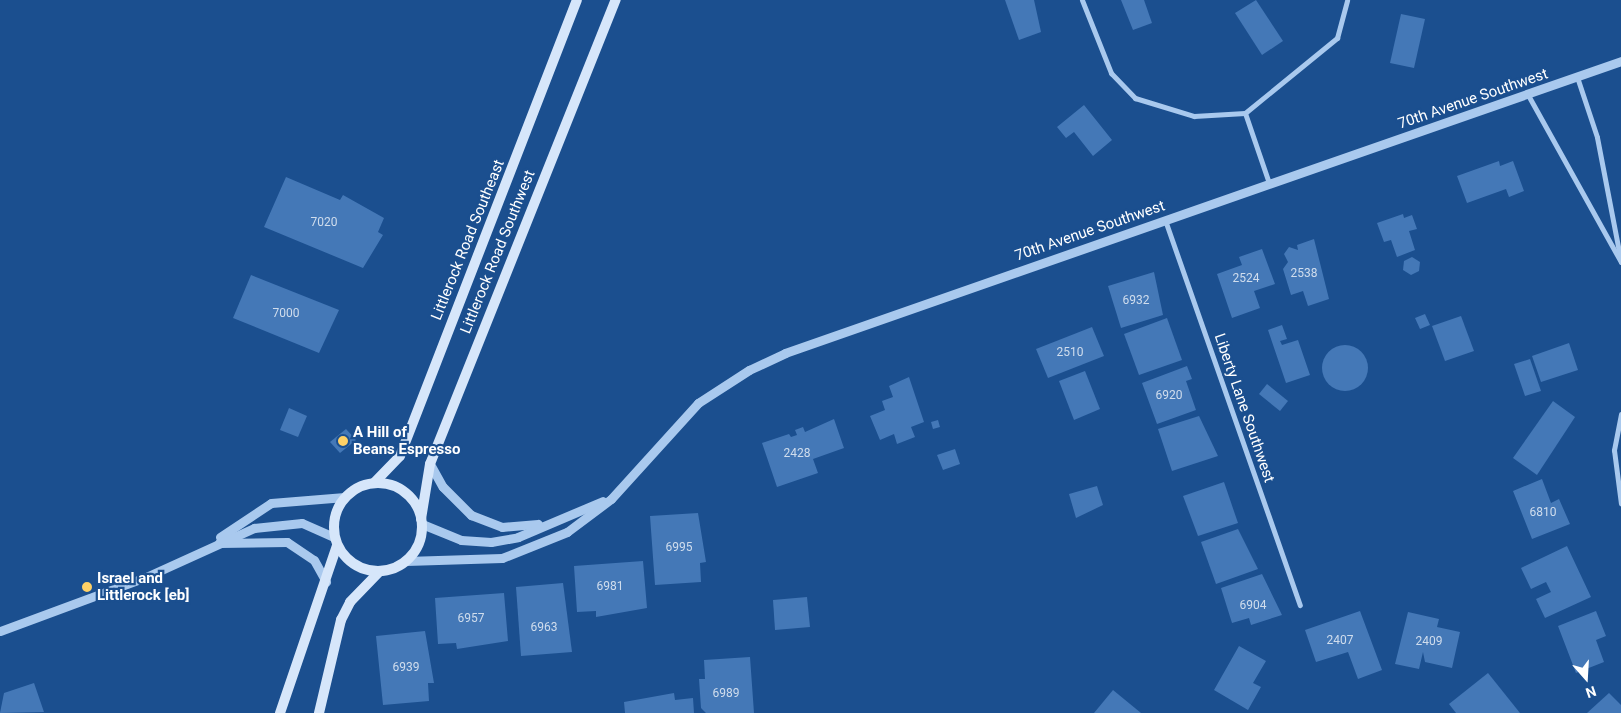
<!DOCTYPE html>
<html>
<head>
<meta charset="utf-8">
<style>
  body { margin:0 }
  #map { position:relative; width:1621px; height:713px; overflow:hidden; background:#1b4f8f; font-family:Roboto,sans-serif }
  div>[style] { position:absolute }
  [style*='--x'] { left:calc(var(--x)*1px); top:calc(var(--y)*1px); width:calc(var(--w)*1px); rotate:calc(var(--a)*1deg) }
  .building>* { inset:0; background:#4478b7 }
  .round { border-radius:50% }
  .minor>* { height:5px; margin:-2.5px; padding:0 2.5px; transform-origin:2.5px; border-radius:2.5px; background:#a9c9ee }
  .tertiary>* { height:9px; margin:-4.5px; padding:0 4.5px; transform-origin:4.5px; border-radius:4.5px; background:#a9c9ee }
  .secondary>* { height:10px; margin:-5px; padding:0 5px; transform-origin:5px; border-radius:5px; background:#d6e6fa }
  .secondary>.ring { margin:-5px; padding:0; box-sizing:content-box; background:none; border:10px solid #d6e6fa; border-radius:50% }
  .dots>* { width:14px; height:14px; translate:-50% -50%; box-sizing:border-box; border:2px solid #1b4f8f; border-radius:50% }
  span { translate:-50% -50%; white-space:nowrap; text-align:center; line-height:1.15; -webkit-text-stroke:4.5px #1b4f8f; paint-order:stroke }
  .number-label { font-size:12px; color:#d0dded }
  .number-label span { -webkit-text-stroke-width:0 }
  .street-label { font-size:15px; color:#fff }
  .poi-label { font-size:15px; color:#fff; font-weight:700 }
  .left { translate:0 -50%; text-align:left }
  .north { position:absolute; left:1561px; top:653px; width:50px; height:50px; -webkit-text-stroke:4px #1b4f8f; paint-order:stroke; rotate:161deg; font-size:14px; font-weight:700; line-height:20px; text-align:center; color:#fff }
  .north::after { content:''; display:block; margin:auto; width:18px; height:22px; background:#fff; clip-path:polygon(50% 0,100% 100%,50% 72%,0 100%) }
</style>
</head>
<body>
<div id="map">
  <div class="building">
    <div style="clip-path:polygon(1005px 0,1034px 0,1041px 32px,1019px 40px)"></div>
    <div style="clip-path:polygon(1121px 0,1144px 0,1152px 23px,1133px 30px)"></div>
    <div style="clip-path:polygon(1256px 0,1283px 41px,1262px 55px,1235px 13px)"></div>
    <div style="clip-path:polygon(1401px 14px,1425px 19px,1414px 68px,1390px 63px)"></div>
    <div style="clip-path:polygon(1084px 105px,1112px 140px,1093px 156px,1074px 132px,1066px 138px,1057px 127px)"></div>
    <div style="clip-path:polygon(1499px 161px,1500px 166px,1513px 161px,1524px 191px,1509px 197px,1506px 189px,1467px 203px,1457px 176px)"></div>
    <div style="clip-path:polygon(286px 177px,340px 200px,343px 195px,384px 218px,378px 232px,383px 235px,363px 268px,264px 227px)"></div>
    <div style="clip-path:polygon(1403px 214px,1404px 218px,1412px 215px,1417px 229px,1409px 231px,1415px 250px,1397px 257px,1391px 240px,1384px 242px,1377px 223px)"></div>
    <div style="clip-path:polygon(1314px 239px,1329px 299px,1308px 306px,1303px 291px,1291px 295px,1283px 269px,1288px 262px,1284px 254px,1289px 247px,1298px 250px,1297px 245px)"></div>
    <div style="clip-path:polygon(1262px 249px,1275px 284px,1254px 291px,1260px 308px,1232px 318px,1217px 274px,1242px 265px,1239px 257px)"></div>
    <div style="clip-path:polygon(1412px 257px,1420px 262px,1419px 271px,1411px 275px,1403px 270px,1404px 261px)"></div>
    <div style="clip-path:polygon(1154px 272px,1163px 315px,1121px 328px,1108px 286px)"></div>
    <div style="clip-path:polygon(251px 275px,339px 310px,319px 353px,233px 318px)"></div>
    <div style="clip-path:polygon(1425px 314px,1430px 325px,1420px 329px,1415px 318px)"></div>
    <div style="clip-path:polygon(1461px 316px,1474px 351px,1445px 361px,1432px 326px)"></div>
    <div style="clip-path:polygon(1167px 318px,1182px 360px,1139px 375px,1124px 334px)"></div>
    <div style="clip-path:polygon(1282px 325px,1287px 339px,1280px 341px,1282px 345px,1298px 340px,1310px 375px,1286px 383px,1268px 330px)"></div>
    <div style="clip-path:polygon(1092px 327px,1104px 356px,1048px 378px,1036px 349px)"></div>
    <div style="clip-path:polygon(1569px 343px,1578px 370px,1541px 382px,1532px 356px)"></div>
    <div class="round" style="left:1322px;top:345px;width:46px;height:46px"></div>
    <div style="clip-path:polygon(1530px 359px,1541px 391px,1525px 396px,1514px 364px)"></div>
    <div style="clip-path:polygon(1187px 366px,1192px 379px,1186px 381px,1196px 410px,1157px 424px,1142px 383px)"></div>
    <div style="clip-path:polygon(1085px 371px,1100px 409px,1074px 420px,1059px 381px)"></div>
    <div style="clip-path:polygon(909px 377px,924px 422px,911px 427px,915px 437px,897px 444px,894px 434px,880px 440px,870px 416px,885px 410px,882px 401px,893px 397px,889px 386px)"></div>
    <div style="clip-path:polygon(1267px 384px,1288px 401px,1280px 411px,1259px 394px)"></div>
    <div style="clip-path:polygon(1553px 401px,1575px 417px,1537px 475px,1513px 458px)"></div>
    <div style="clip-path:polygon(289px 408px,307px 416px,298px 437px,280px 430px)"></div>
    <div style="clip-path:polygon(1199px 416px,1218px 456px,1172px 471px,1158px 429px)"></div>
    <div style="clip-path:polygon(834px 419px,844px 448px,813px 459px,818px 473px,777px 487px,762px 443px,789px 434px,791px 437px,797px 435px,795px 430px,803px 427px,805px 432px)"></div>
    <div style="clip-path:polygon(938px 420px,940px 427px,933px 429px,931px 422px)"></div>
    <div style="clip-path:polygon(346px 429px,356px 440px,340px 453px,330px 442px)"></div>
    <div style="clip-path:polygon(955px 449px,960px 464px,943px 470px,937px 455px)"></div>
    <div style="clip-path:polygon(1542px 479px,1551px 503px,1559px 499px,1570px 524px,1532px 539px,1513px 491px)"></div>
    <div style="clip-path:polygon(1224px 482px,1238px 523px,1198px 536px,1183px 496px)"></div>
    <div style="clip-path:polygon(1097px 486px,1103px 505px,1076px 518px,1069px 494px)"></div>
    <div style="clip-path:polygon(698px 513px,706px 562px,700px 563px,701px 582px,655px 585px,650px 516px)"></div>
    <div style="clip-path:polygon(1238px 529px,1258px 569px,1216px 584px,1201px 542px)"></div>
    <div style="clip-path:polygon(1567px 546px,1591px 597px,1545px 618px,1536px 599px,1551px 592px,1546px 582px,1531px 589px,1521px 568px)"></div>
    <div style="clip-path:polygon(643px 561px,647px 608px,596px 617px,596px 611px,577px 612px,574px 566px)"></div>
    <div style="clip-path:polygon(1262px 574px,1282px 615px,1251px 625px,1249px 618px,1232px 623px,1221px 588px)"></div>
    <div style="clip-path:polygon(563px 583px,572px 652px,521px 656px,516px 587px)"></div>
    <div style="clip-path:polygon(504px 593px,508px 641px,457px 649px,456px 643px,438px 644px,435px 598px)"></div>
    <div style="clip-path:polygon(807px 597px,810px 627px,775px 630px,773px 600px)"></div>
    <div style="clip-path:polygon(1360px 611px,1382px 670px,1358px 679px,1348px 652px,1316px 662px,1305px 630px)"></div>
    <div style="clip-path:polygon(1596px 611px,1606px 636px,1596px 640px,1604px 662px,1576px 673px,1558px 626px)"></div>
    <div style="clip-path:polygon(1408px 612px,1439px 619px,1437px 627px,1460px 632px,1452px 668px,1425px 662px,1423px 652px,1419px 669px,1395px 664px)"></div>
    <div style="clip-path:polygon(425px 631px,434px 683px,428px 683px,429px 701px,383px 705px,376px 636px)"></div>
    <div style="clip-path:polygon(1239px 646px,1266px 661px,1253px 683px,1261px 687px,1248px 710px,1214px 690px)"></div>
    <div style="clip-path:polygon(750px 657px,754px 713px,706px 713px,701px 708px,699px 679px,705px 679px,704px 660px)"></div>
    <div style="clip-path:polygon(1488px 673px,1520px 713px,1456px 713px,1449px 704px)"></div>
    <div style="clip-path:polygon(34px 683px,44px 712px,0 713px,4px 693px)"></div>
    <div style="clip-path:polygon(1113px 690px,1141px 713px,1094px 713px)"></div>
    <div style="clip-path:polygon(674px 693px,675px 700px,693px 698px,694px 713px,625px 713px,624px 702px)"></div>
    <div style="clip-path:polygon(1609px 693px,1621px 705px,1621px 713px,1587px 713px)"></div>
  </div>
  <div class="minor">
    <div style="--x:1082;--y:0;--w:79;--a:68.3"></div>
    <div style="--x:1111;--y:73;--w:35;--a:46"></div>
    <div style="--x:1135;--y:98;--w:62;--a:17"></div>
    <div style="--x:1194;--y:116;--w:51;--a:-3.4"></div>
    <div style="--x:1245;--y:113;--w:119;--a:-39.2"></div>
    <div style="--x:1337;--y:38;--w:39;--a:-75"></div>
    <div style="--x:1528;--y:95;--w:191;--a:60.9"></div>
    <div style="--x:1621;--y:262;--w:127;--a:-100.9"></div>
    <div style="--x:1597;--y:137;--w:63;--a:-108.4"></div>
    <div style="--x:1245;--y:113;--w:74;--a:71.1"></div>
    <div style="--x:1165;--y:220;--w:408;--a:70.7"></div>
    <div style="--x:1621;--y:414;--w:37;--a:101"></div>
    <div style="--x:1614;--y:450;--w:54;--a:82.6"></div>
  </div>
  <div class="tertiary">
    <div style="--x:430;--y:464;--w:26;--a:61"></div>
    <div style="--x:443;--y:487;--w:40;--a:45"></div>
    <div style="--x:471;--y:515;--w:33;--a:21"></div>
    <div style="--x:502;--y:527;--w:36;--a:-5"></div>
    <div style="--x:422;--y:524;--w:42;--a:22.3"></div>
    <div style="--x:461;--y:540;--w:30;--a:4"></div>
    <div style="--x:491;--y:542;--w:27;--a:-10"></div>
    <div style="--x:518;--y:537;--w:92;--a:-23"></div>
    <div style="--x:220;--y:537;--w:61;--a:-33.7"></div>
    <div style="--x:271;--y:503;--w:74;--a:-4.6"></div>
    <div style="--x:219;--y:543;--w:68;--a:-0.8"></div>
    <div style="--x:287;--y:542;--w:32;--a:34"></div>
    <div style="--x:314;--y:560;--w:25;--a:61"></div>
    <div style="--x:406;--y:561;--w:96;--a:-1.8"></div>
    <div style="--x:502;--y:558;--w:70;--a:-21.8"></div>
    <div style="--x:567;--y:532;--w:55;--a:-36.9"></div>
    <div style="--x:611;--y:499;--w:130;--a:-47.8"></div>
    <div style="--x:698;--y:403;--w:61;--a:-32.9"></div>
    <div style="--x:749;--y:370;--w:40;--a:-25"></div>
    <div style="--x:785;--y:353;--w:886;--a:-19.25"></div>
    <div style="--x:0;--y:631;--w:156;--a:-20.3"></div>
    <div style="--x:146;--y:577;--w:119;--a:-24.4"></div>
    <div style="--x:254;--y:528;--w:48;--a:-5.9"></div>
    <div style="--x:302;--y:523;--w:35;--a:24"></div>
  </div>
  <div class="secondary">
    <div style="--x:374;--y:483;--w:37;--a:-46"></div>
    <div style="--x:400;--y:456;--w:489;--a:-68.8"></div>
    <div class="ring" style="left:334px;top:483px;width:78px;height:78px"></div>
    <div style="--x:421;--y:519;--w:56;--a:-80.7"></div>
    <div style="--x:430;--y:464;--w:500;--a:-68.2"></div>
    <div style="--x:280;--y:713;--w:176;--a:-71.2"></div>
    <div style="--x:319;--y:713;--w:96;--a:-76.7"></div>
    <div style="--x:341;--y:620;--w:20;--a:-63"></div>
    <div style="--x:350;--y:602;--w:43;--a:-45.9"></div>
  </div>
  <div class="dots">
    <div style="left:343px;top:441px;background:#ffd166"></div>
    <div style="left:87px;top:587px;background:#ffd166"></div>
  </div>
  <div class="number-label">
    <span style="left:324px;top:223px">7020</span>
    <span style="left:1304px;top:274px">2538</span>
    <span style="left:1246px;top:279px">2524</span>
    <span style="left:1136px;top:301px">6932</span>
    <span style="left:286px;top:314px">7000</span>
    <span style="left:1070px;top:353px">2510</span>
    <span style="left:1169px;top:396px">6920</span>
    <span style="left:797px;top:454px">2428</span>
    <span style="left:1543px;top:513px">6810</span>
    <span style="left:679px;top:548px">6995</span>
    <span style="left:610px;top:587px">6981</span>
    <span style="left:1253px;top:606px">6904</span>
    <span style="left:471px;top:619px">6957</span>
    <span style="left:544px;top:628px">6963</span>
    <span style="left:1340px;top:641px">2407</span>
    <span style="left:1429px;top:642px">2409</span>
    <span style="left:406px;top:668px">6939</span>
    <span style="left:726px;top:694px">6989</span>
  </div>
  <div class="street-label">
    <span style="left:1473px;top:99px;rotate:-19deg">70th Avenue Southwest</span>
    <span style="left:1090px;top:231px;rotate:-19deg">70th Avenue Southwest</span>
    <span style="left:468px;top:240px;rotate:-68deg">Littlerock Road Southeast</span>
    <span style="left:498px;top:252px;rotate:-68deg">Littlerock Road Southwest</span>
    <span style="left:1244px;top:408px;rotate:71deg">Liberty Lane Southwest</span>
  </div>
  <div class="poi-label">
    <span class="left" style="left:353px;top:441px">A Hill of<br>Beans Espresso</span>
    <span class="left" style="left:97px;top:587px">Israel and<br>Littlerock [eb]</span>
  </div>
  <div class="north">N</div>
</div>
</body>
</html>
